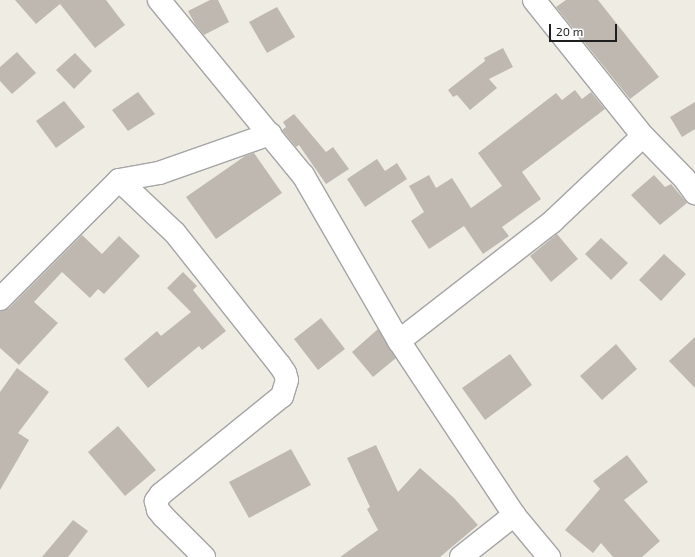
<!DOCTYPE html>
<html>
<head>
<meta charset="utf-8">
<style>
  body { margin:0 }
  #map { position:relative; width:695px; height:557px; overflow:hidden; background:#efece4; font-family:"Exo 2",sans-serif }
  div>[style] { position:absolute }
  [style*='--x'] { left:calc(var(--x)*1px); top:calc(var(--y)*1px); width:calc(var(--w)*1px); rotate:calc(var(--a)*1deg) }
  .building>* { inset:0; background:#bfb8b0 }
  .roads { filter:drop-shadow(1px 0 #a5a5a5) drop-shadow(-1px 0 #a5a5a5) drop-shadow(0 1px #a5a5a5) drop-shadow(0 -1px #a5a5a5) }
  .minor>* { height:22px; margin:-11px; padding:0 11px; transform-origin:11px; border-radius:11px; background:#fff }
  span { translate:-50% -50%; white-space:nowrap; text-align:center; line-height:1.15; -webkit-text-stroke:3px #fff; paint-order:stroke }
  .scale { position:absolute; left:549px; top:24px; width:68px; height:18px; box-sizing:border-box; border:2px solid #1e1e1e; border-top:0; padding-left:5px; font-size:12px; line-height:14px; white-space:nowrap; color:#1e1e1e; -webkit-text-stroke:3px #fff; paint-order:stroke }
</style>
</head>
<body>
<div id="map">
  <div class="building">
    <div style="clip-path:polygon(15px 0,106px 0,125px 25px,95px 48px,60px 4px,36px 24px)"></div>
    <div style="clip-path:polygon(210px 0,218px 0,229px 22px,204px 35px,195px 24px,188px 11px)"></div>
    <div style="clip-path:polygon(566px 0,598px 0,659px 77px,630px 99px,556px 7px)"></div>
    <div style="clip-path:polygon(277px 7px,295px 37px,267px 53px,249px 22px)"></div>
    <div style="clip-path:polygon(503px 48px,513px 67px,489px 79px,497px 88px,470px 110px,457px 95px,453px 97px,448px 90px,485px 61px,484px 58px)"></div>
    <div style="clip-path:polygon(17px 52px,36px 73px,12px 94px,0 81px,0 67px)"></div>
    <div style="clip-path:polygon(75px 53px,92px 71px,74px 89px,56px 70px)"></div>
    <div style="clip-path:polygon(575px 90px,582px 99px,591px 92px,605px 109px,522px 172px,541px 199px,502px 227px,509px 236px,483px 254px,464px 226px,429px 249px,411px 221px,424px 212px,409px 186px,429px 175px,436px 188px,452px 178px,471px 208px,502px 186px,478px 153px,556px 93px,562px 100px)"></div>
    <div style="clip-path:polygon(138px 92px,155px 114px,128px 131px,112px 110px)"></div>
    <div style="clip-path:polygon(64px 101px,85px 127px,56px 148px,36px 121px)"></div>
    <div style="clip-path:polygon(695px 102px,695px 129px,682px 137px,670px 117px)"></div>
    <div style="clip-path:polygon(294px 114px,326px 152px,333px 147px,349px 169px,326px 184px,299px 145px,296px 147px,282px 130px,286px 127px,283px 122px)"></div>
    <div style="clip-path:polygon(254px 153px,282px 193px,216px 239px,186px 197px,245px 156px)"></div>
    <div style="clip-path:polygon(377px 159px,385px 171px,397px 163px,407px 179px,365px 207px,347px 179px)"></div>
    <div style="clip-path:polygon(654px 175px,665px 187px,671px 184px,687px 203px,660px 225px,631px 195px)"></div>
    <div style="clip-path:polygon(557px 234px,578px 259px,551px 282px,530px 256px)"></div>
    <div style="clip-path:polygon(82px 235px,102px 254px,119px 236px,140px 256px,104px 294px,98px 289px,90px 298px,62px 272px,34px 302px,58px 323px,19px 365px,0 348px,0 311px,9px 308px)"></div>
    <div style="clip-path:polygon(601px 238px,628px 263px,611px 280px,585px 254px)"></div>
    <div style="clip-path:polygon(664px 254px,686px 274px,661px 301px,639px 280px)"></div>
    <div style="clip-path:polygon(183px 272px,197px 286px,193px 290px,226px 331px,202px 350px,199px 346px,148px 388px,124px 359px,157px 331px,161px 336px,191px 312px,167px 288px)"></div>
    <div style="clip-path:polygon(321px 318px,345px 349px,318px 370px,294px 339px)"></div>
    <div style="clip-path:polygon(378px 329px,396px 358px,373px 377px,352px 352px)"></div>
    <div style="clip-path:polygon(695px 337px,695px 388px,669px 361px)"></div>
    <div style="clip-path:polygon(616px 344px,637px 369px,602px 400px,580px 376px)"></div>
    <div style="clip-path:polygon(510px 354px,532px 385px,485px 420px,462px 388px)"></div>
    <div style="clip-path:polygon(17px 368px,49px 392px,18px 433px,29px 440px,0 490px,0 392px)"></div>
    <div style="clip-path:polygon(118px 426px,156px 470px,125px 496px,88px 452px)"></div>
    <div style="clip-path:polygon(376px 445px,398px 492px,420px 468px,454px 498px,478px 525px,440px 557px,340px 557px,378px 530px,367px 509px,370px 507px,347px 458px)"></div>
    <div style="clip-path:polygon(291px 449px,311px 485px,249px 518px,229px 482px)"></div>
    <div style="clip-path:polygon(627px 455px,648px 482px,624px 500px,660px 541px,642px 557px,613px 557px,601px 543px,593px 553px,565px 530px,600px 489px,593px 481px)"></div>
    <div style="clip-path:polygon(73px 520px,88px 531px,68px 557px,42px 557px)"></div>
  </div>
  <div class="roads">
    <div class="minor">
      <div style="--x:159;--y:0;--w:227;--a:50.6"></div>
      <div style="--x:303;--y:175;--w:192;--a:60"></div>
      <div style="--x:399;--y:341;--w:209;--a:56.5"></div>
      <div style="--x:514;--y:515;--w:55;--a:50.2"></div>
      <div style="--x:534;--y:0;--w:174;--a:51.3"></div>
      <div style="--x:643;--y:136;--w:59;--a:45.7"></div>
      <div style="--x:684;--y:178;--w:19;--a:54"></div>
      <div style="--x:119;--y:180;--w:77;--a:43.4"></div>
      <div style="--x:175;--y:233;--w:167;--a:51.6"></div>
      <div style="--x:279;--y:364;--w:11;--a:56"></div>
      <div style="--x:285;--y:373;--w:7;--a:74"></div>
      <div style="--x:287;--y:380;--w:17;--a:107"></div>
      <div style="--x:282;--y:396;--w:156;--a:141"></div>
      <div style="--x:161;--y:494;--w:9;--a:126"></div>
      <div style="--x:156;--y:501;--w:9;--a:77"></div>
      <div style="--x:158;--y:510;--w:8;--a:50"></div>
      <div style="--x:163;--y:516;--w:58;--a:45"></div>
      <div style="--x:0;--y:299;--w:168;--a:-45"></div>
      <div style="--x:119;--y:180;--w:41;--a:-9.9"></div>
      <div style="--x:159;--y:173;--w:118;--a:-19.4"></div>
      <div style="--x:399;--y:341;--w:194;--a:-37.9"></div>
      <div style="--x:552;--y:222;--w:125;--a:-43.4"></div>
      <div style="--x:461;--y:557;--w:68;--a:-38.4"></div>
    </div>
  </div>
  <div class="scale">20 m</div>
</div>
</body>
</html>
